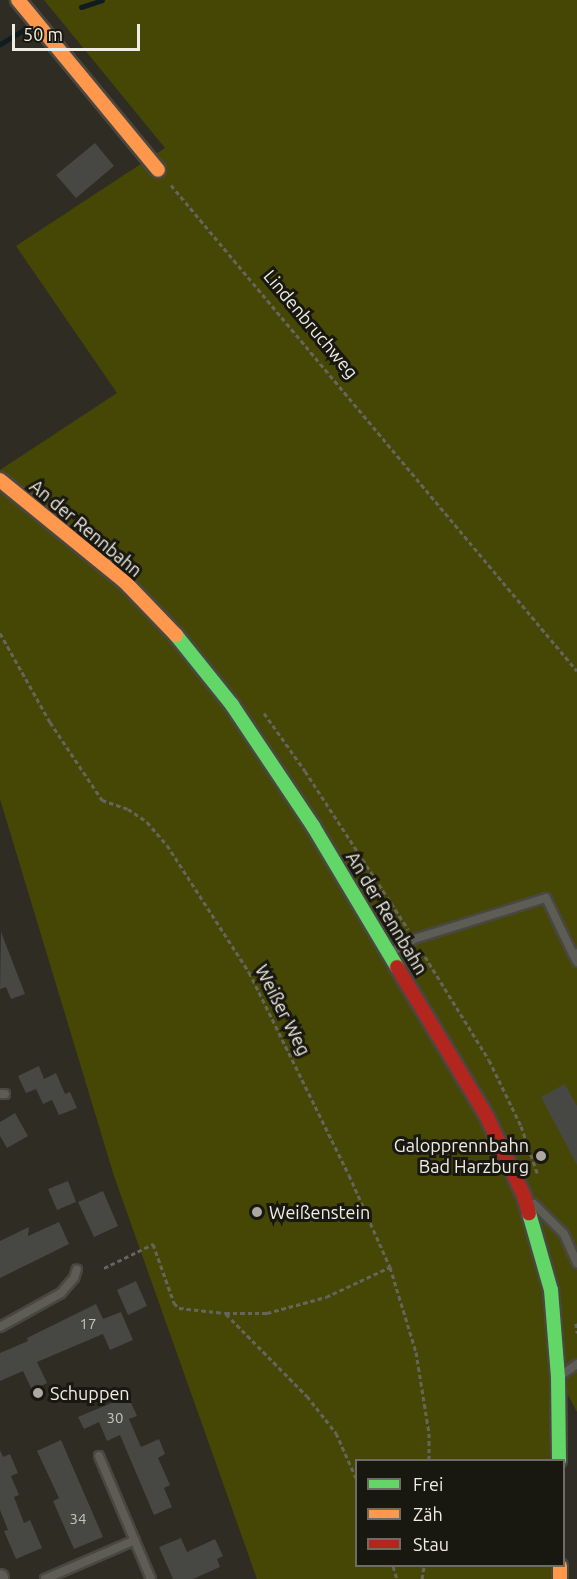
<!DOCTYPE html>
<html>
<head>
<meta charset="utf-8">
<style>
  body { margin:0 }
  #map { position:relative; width:577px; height:1579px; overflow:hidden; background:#2e2c23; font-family:Ubuntu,sans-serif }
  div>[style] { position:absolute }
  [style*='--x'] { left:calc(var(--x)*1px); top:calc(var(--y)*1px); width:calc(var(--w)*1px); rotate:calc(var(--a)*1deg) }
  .green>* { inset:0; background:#474705 }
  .stream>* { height:5px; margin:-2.5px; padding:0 2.5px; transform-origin:2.5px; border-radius:2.5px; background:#0f1d21 }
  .building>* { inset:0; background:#474744 }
  .path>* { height:3px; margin-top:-1.5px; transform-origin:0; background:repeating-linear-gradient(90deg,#65645e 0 4.5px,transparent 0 7.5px) }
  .roads { filter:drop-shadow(2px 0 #494740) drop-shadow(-2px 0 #494740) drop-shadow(0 2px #494740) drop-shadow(0 -2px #494740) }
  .lane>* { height:8px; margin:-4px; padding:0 4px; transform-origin:4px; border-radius:4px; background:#5d5c55 }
  .street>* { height:16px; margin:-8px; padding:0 8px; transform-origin:8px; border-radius:8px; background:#5d5c55 }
  .fast>* { height:14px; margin:-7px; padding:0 7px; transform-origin:7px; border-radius:7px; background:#63d668 }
  .slow>* { height:14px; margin:-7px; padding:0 7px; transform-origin:7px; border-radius:7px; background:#ff974d }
  .jam>* { height:14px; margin:-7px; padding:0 7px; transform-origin:7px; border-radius:7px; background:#b3261e }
  .dots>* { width:16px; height:16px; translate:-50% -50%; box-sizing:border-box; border:3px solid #181710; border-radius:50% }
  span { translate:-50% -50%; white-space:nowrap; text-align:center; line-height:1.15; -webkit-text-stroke:6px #181710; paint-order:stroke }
  .number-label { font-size:15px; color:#c5c4bb }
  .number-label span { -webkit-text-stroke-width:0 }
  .street-label { font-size:18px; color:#efede3 }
  .poi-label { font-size:18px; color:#efede3 }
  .right { translate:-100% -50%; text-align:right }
  .left { translate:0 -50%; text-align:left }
  .legend { position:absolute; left:355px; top:1459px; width:210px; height:108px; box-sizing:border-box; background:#181710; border:2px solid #6e6d64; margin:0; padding:8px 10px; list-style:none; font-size:18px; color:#efede3 }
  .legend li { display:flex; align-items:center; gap:12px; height:30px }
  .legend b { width:30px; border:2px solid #6e6d64 }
  .scale { position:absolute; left:12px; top:24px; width:128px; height:27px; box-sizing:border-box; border:3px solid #efede3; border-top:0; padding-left:8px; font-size:18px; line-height:21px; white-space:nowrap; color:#efede3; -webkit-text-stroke:4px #181710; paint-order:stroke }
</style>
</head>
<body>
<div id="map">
  <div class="green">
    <div style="clip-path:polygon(44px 0,577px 0,577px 1412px,559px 1378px,559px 1460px,356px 1460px,356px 1566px,560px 1566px,560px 1579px,257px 1579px,114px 1176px,0 799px,0 470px,117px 393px,16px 246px,165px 148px)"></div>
  </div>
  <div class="stream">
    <div style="--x:81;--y:7;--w:22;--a:-18"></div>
    <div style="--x:0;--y:44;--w:31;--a:-31"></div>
  </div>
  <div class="building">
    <div style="clip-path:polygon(95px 143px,114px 166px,76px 198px,56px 175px)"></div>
    <div style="clip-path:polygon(1px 932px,25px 994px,11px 999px,6px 987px,0 989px)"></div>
    <div style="clip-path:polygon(39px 1066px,44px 1079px,56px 1073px,65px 1094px,70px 1092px,77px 1108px,59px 1115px,52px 1100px,43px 1104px,36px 1089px,26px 1093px,18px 1076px)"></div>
    <div style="clip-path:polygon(565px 1084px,577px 1106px,577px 1165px,541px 1097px)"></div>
    <div style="clip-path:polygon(15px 1113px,28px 1136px,7px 1148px,0 1136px,0 1122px)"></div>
    <div style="clip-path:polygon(68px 1181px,76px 1202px,57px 1210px,48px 1189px)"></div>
    <div style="clip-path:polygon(103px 1191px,118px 1226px,94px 1237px,78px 1202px)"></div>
    <div style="clip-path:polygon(59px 1222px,69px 1244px,0 1278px,0 1241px,29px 1227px,28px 1236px)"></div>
    <div style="clip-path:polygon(136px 1281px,147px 1306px,128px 1315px,117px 1290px)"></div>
    <div style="clip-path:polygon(96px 1304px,103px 1319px,121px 1312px,133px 1340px,110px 1350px,103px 1334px,37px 1362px,47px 1383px,32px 1390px,23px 1371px,0 1381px,0 1353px,28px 1341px,27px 1338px)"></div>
    <div style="clip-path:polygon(128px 1396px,137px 1416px,129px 1419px,141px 1447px,159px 1439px,165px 1454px,158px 1458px,170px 1485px,164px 1488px,172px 1507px,154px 1515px,120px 1435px,107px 1441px,99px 1422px,84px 1429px,78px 1417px)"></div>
    <div style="clip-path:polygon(61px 1440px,103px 1537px,74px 1549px,53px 1501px,59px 1498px,37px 1451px)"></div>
    <div style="clip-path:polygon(0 1450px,3px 1457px,10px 1454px,18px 1473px,11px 1476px,19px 1495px,14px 1497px,24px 1523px,30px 1520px,42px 1548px,16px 1559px,4px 1531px,8px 1530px,0 1510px)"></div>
    <div style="clip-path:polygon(181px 1538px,187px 1552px,215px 1539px,223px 1556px,217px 1559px,220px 1567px,193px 1579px,173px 1579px,159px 1547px)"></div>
  </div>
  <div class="path">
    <div style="--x:171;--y:185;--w:633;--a:50.12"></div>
    <div style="--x:0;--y:633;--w:102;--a:60.7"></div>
    <div style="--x:50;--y:722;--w:94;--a:56.3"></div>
    <div style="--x:102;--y:800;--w:28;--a:19"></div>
    <div style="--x:128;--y:809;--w:23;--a:34"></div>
    <div style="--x:147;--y:822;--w:30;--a:49"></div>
    <div style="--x:167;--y:845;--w:151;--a:57.2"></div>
    <div style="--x:249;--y:972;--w:226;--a:63.8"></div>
    <div style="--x:349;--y:1175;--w:101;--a:66"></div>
    <div style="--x:390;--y:1267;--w:89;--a:73"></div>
    <div style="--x:416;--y:1352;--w:82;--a:80.9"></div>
    <div style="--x:429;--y:1433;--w:27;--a:90"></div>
    <div style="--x:264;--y:713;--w:71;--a:54.7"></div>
    <div style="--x:305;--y:771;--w:189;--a:56.9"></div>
    <div style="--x:421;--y:950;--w:129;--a:58.3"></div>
    <div style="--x:489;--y:1060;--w:73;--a:64.1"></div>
    <div style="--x:521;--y:1126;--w:52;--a:70.9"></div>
    <div style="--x:104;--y:1268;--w:55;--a:-26.1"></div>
    <div style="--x:153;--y:1244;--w:63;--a:70.4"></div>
    <div style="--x:174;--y:1303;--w:7;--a:45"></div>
    <div style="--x:179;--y:1308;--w:46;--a:6.2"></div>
    <div style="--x:225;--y:1313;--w:42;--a:0"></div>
    <div style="--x:267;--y:1313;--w:61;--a:-15.2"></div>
    <div style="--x:326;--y:1297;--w:71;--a:-25.1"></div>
    <div style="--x:226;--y:1314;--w:115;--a:45.4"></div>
    <div style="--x:307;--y:1396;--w:47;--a:51.9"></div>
    <div style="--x:336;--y:1433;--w:49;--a:66"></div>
    <div style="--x:576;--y:1323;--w:10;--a:84"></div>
    <div style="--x:393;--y:1566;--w:14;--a:73"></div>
    <div style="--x:422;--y:1579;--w:13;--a:-81"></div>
  </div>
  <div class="roads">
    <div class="lane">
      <div style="--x:391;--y:952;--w:26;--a:-29"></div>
      <div style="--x:414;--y:939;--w:138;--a:-17.3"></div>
      <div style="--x:546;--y:898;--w:62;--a:64.3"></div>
      <div style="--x:573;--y:954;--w:4;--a:-14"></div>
      <div style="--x:573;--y:954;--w:9;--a:63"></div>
      <div style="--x:0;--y:1094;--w:5;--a:0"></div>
      <div style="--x:534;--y:1204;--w:42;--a:45"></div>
      <div style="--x:564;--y:1234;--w:32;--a:66"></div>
      <div style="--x:0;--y:1327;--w:70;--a:-29.1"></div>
      <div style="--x:61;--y:1293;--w:20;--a:-49"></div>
      <div style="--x:74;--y:1278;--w:9;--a:-72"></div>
      <div style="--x:560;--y:1376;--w:21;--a:-35"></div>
      <div style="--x:99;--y:1456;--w:134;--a:67.1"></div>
      <div style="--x:45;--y:1579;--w:98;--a:-23.4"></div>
    </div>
    <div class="street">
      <div style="--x:0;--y:1578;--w:1;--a:90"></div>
    </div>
    <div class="fast">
      <div style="--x:176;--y:635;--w:90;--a:51.3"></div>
      <div style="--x:232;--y:705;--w:146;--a:56.2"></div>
      <div style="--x:313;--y:826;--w:164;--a:59.2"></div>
      <div style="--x:529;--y:1213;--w:80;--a:74.1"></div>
      <div style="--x:551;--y:1290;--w:87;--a:85.4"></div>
      <div style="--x:558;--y:1377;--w:83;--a:89.3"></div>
    </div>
    <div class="slow">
      <div style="--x:18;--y:0;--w:220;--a:50.5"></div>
      <div style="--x:0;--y:480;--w:160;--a:39.2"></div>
      <div style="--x:124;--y:581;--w:75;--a:46.1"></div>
      <div style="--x:560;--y:1566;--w:13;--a:90"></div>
    </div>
    <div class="jam">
      <div style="--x:397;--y:967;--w:175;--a:59"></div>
      <div style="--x:487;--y:1117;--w:87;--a:64.9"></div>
      <div style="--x:524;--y:1196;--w:18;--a:74"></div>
    </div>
  </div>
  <div class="dots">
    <div style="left:541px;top:1156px;background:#aba9a0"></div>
    <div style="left:257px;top:1212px;background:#aba9a0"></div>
    <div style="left:38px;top:1393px;background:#aba9a0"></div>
  </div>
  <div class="number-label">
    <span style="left:88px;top:1324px">17</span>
    <span style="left:115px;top:1418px">30</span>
    <span style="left:78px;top:1519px">34</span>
  </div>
  <div class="street-label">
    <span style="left:311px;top:324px;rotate:50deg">Lindenbruchweg</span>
    <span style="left:86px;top:528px;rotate:40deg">An der Rennbahn</span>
    <span style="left:387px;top:913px;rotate:59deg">An der Rennbahn</span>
    <span style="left:283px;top:1010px;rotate:63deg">Weißer Weg</span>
  </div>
  <div class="poi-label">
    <span class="right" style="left:529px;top:1156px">Galopprennbahn<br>Bad Harzburg</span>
    <span class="left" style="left:269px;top:1212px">Weißenstein</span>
    <span class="left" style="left:50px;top:1393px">Schuppen</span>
  </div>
  <ul class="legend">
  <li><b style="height:8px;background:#63d668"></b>Frei</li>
  <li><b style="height:8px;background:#ff974d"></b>Zäh</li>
  <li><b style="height:8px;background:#b3261e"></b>Stau</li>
  </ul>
  <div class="scale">50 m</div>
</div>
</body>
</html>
